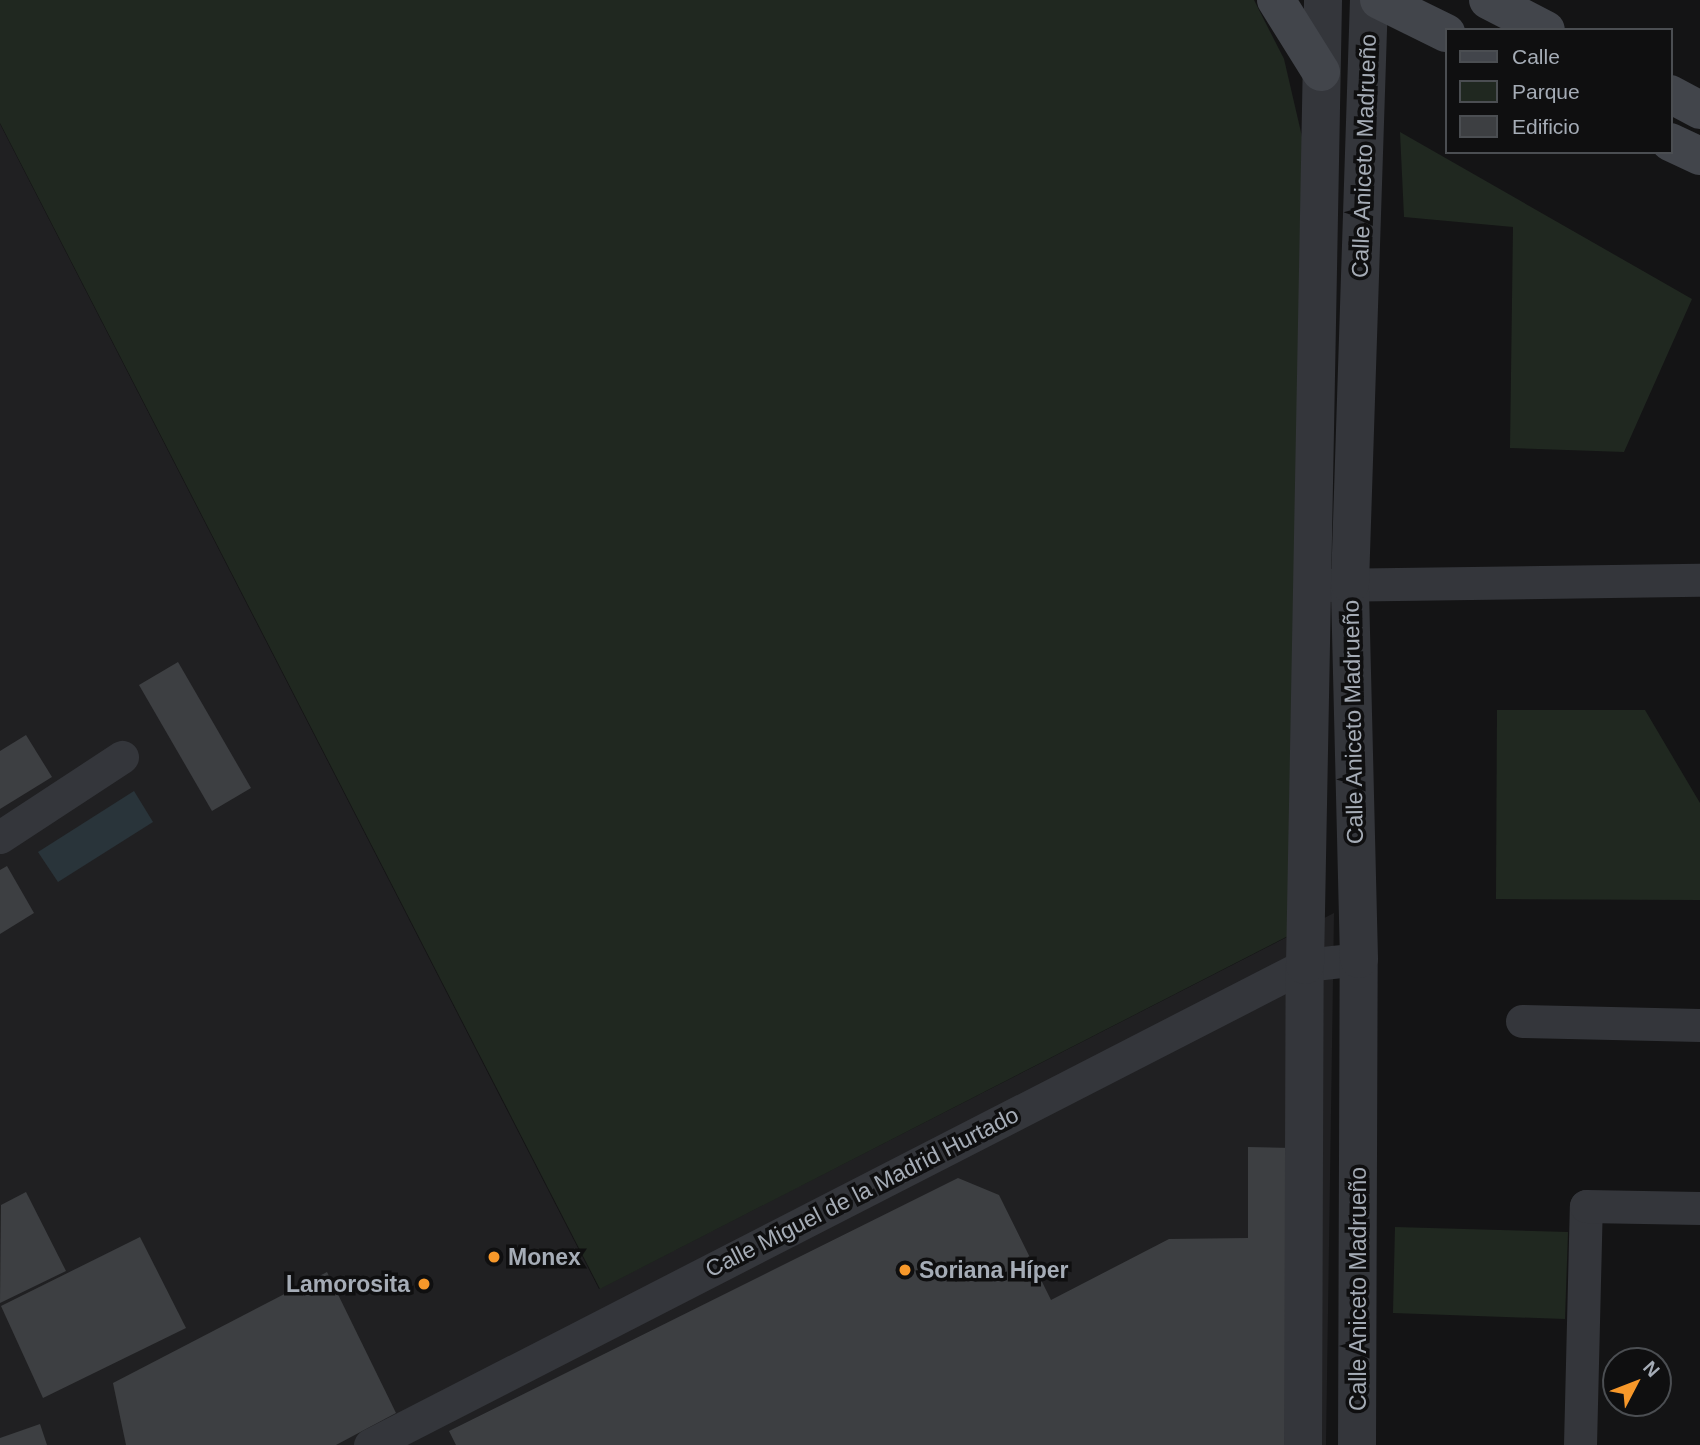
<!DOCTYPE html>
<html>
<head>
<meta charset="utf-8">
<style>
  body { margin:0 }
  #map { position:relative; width:1700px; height:1445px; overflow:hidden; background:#141415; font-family:Arial,sans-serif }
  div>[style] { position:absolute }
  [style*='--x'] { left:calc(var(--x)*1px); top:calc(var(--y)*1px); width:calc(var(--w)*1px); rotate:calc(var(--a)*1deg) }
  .built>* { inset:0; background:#202022 }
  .green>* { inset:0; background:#202820 }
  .water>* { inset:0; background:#29343a }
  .building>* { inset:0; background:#3d3f42 }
  .minor>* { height:33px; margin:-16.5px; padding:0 16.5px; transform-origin:16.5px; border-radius:16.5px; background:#34363b }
  .tertiary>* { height:38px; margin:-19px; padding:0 19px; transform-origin:19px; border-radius:19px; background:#34363b }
  .secondary>* { height:38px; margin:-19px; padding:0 19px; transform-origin:19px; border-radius:19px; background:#42454b }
  .dots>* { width:19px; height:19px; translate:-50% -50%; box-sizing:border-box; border:4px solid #0f0f10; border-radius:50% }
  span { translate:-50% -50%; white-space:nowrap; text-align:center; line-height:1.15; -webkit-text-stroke:7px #0f0f10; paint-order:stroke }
  .street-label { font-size:23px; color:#a5acb6 }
  .poi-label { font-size:23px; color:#a5acb6; font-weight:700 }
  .left { translate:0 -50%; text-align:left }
  .right { translate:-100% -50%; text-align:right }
  .legend { position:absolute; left:1445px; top:28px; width:228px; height:126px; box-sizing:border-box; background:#0f0f10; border:2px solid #4b4e52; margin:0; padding:9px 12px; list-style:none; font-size:21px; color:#a5acb6 }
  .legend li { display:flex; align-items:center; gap:14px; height:35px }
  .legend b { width:35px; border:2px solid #4b4e52 }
  .north { position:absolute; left:1602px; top:1347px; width:70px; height:70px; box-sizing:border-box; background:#0f0f10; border:2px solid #4b4e52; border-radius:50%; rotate:48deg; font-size:19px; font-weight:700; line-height:28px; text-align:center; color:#a5acb6 }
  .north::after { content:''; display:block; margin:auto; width:24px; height:32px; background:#f7982a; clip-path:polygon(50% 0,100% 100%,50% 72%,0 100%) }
</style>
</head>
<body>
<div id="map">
  <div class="built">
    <div style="clip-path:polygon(0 124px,599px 1289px,1334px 913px,1326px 1445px,0 1445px)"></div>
  </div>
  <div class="green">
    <div style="clip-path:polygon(0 0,1254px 0,1284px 59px,1303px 141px,1288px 936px,600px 1289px,0 123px)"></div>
    <div style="clip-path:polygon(1400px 132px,1692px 299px,1624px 452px,1510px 448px,1513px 227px,1404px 217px)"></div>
    <div style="clip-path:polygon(1497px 710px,1645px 710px,1700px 803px,1700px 900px,1496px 899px)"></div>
    <div style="clip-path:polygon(1395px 1227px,1568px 1232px,1565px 1319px,1393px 1313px)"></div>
  </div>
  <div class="water">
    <div style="clip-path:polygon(134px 791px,153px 822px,58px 882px,38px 852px)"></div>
  </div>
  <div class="building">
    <div style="clip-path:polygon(178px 662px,251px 788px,212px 811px,139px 685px)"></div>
    <div style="clip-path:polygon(26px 735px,52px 777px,0 809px,0 751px)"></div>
    <div style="clip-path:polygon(7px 866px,34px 913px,0 934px,0 870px)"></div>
    <div style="clip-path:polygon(1248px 1147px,1292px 1148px,1288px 1445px,456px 1445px,449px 1431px,958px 1178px,999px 1195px,1051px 1300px,1169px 1239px,1248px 1238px)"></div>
    <div style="clip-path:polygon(26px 1192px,66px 1271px,0 1303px,1px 1205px)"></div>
    <div style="clip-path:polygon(140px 1237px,186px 1328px,43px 1398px,1px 1306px)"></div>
    <div style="clip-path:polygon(327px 1272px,396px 1413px,336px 1445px,126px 1445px,113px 1383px)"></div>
    <div style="clip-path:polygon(40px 1424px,47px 1445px,0 1445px,0 1438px)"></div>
  </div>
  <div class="minor">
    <div style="--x:1324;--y:585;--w:376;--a:-0.8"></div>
    <div style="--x:0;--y:837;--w:146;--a:-33.3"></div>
    <div style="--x:1522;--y:1021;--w:178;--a:1.3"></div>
    <div style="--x:370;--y:1445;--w:1051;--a:-27.17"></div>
    <div style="--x:1305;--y:965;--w:54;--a:-6.3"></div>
    <div style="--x:1580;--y:1445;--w:239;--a:-88.6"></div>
    <div style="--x:1586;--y:1206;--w:114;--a:1"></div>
  </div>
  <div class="tertiary">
    <div style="--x:1303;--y:1445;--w:480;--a:-89.8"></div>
    <div style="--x:1305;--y:965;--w:965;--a:-88.93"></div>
    <div style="--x:1357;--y:1445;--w:486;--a:-89.8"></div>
    <div style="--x:1359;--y:959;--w:375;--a:-91.4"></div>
    <div style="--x:1350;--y:584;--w:584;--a:-88.14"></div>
  </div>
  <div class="secondary">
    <div style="--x:1276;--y:0;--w:85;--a:58"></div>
    <div style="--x:1379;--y:0;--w:75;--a:26.2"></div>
    <div style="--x:1488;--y:0;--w:65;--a:27.3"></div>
    <div style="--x:1670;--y:94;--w:34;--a:28"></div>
    <div style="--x:1670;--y:142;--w:33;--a:25"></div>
  </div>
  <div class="dots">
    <div style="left:494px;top:1257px;background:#f7982a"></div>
    <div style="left:905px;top:1270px;background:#f7982a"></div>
    <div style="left:424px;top:1284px;background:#f7982a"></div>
  </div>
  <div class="street-label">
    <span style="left:1364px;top:156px;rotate:-88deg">Calle Aniceto Madrueño</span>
    <span style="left:1353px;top:722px;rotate:-91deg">Calle Aniceto Madrueño</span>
    <span style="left:862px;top:1192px;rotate:-27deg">Calle Miguel de la Madrid Hurtado</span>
    <span style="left:1358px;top:1289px;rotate:-90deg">Calle Aniceto Madrueño</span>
  </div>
  <div class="poi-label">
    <span class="left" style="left:508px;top:1257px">Monex</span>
    <span class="left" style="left:919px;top:1270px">Soriana Híper</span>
    <span class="right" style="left:410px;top:1284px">Lamorosita</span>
  </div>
  <ul class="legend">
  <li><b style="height:9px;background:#42454b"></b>Calle</li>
  <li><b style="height:19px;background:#202820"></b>Parque</li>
  <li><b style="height:19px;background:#3d3f42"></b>Edificio</li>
  </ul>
  <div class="north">N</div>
</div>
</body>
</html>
